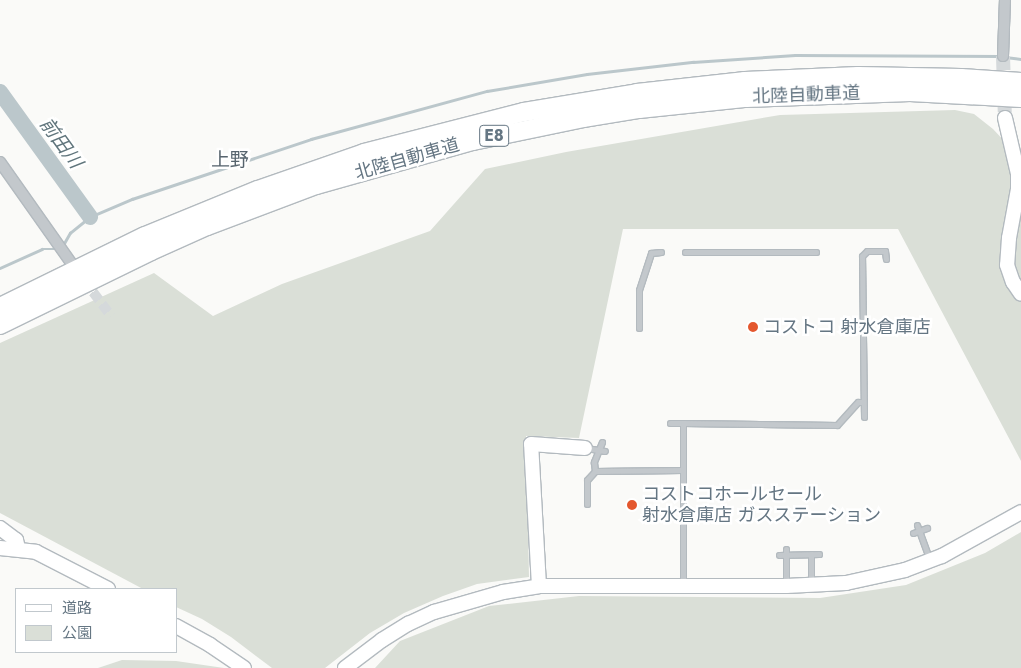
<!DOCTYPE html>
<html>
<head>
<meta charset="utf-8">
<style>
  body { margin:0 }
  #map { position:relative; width:1021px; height:668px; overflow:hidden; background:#fafaf8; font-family:Jost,"Noto Sans JP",sans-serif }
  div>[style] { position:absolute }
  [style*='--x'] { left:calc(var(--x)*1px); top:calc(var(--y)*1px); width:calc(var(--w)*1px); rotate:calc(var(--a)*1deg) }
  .green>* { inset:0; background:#dadfd7 }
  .stream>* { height:2.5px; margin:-1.25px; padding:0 1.25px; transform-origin:1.25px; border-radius:1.25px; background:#bbc7cb }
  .river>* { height:16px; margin:-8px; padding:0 8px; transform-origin:8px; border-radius:8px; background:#bbc7cb }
  .street-tunnel>* { height:10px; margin-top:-5px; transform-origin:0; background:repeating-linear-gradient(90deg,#d5d9db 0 10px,transparent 0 15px) }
  .secondary-tunnel>* { height:14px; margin-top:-7px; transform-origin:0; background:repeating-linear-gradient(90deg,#d5d9db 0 14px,transparent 0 21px) }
  .roads { filter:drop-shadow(1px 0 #b3babf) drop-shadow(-1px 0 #b3babf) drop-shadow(0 1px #b3babf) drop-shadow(0 -1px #b3babf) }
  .lane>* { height:5px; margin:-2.5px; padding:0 2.5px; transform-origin:2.5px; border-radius:2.5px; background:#c3c8cc }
  .street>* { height:10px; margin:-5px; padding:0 5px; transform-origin:5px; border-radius:5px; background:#c3c8cc }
  .secondary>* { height:14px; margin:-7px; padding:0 7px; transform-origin:7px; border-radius:7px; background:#fff }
  .highway>* { height:18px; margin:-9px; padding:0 9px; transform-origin:9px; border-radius:9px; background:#fff }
  .dots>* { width:14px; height:14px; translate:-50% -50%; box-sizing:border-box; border:2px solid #fff; border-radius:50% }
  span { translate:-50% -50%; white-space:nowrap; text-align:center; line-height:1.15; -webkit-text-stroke:5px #fff; paint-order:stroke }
  .shield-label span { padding:1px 4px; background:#fff; border:1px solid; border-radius:4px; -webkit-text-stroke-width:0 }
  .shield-label { font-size:16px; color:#657683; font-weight:700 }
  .street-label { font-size:18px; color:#657683 }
  .poi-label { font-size:18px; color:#657683 }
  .left { translate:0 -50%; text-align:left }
  .water-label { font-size:19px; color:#60757c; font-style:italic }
  .neighbourhood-label { font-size:19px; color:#57646e }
  .legend { position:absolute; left:15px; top:588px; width:162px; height:65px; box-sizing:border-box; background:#fff; border:1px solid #c1c8cd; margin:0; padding:6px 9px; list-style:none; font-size:15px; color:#657683 }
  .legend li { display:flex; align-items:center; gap:10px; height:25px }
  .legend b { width:25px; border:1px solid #c1c8cd }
</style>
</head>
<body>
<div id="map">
  <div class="green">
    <div style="clip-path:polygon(955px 110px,974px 114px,993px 129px,1021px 159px,1021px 461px,898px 229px,623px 229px,579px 438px,526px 436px,529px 577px,477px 584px,443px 596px,404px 613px,370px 633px,325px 668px,272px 668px,231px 637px,202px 619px,176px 607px,176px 589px,143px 589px,0 513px,0 343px,154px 273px,213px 316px,282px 284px,430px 231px,485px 169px,566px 152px,780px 115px)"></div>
    <div style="clip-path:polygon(1021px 532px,1021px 668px,375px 668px,400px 641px,489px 606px,579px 596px,820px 598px,906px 585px,985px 553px)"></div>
    <div style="clip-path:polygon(122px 660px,176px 661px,224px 668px,98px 668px)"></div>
  </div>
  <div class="stream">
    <div style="--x:1005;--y:57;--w:16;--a:7"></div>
    <div style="--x:63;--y:245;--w:14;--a:-60"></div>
    <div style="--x:70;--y:233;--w:26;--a:-39"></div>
    <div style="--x:90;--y:217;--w:46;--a:-23.2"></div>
    <div style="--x:132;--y:199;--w:189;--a:-18.5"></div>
    <div style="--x:311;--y:139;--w:182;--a:-15.3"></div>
    <div style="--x:487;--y:91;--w:101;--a:-9.6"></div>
    <div style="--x:587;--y:74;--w:107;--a:-6.5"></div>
    <div style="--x:693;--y:62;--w:102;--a:-3.9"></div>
    <div style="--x:795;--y:55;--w:205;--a:0.3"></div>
    <div style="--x:0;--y:268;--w:46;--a:-24.3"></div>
    <div style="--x:42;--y:249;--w:15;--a:0"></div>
  </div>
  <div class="river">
    <div style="--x:0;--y:92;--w:154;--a:54.2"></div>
  </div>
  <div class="street-tunnel">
    <div style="--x:84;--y:280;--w:45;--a:53.1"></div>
  </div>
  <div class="secondary-tunnel">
    <div style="--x:1003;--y:56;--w:62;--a:88.2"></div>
  </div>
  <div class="roads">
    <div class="lane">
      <div style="--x:685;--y:252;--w:131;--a:0"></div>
      <div style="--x:639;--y:328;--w:38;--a:-90"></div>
      <div style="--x:639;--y:290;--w:39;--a:-72"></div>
      <div style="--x:651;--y:253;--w:10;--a:-6"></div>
      <div style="--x:864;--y:417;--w:161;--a:-90.7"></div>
      <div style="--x:862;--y:256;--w:7;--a:-45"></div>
      <div style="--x:867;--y:251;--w:18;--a:0"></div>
      <div style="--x:885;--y:251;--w:8;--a:83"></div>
      <div style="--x:670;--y:423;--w:13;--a:0"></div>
      <div style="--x:602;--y:442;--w:22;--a:112"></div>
      <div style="--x:594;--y:462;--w:9;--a:84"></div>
      <div style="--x:595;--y:471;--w:87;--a:-0.7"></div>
      <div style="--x:586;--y:448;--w:19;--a:9"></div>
      <div style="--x:587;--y:504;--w:24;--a:-90"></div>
      <div style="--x:587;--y:480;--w:12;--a:-48"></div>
      <div style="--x:917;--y:525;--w:37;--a:70"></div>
      <div style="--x:913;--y:533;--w:15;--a:-20"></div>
      <div style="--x:779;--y:555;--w:40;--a:-1.4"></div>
      <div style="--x:811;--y:583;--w:29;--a:-90"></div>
      <div style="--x:683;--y:584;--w:161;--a:-90"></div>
      <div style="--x:683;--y:423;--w:154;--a:0.7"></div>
      <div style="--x:837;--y:425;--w:31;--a:-48"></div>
      <div style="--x:858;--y:402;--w:5;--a:0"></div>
      <div style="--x:786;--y:586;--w:37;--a:-90"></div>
    </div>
    <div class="street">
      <div style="--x:1003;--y:56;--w:56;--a:-88"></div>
      <div style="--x:0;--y:162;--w:125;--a:54.8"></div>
    </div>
    <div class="secondary">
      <div style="--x:1005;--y:118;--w:57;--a:76.9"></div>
      <div style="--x:1018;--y:174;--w:15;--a:90"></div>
      <div style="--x:1018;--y:189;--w:50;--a:100.4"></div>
      <div style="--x:1009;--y:238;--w:27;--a:94"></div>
      <div style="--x:1007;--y:265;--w:18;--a:71"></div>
      <div style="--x:1013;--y:282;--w:14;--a:56"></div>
      <div style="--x:0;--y:528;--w:20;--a:37"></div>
      <div style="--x:16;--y:540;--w:8;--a:76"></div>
      <div style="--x:0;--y:548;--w:36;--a:6"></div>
      <div style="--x:36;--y:552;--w:81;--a:27.2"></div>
      <div style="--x:539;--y:586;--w:142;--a:-93.2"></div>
      <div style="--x:531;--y:444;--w:54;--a:4.2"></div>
      <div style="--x:176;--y:626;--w:39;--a:29"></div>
      <div style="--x:210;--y:645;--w:41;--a:34.1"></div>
      <div style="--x:345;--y:668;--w:46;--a:-37.1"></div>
      <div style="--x:382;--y:640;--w:31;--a:-32"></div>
      <div style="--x:408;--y:624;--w:29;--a:-25"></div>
      <div style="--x:434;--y:612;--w:72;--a:-16.2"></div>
      <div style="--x:503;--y:592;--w:36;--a:-9"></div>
      <div style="--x:539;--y:586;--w:247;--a:0"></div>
      <div style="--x:786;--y:586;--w:60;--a:-2.9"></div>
      <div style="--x:846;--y:583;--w:60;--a:-12.4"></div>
      <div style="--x:905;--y:570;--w:40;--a:-21"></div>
      <div style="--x:942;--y:556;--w:90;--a:-29.1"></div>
    </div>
    <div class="highway">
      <div style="--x:0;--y:307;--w:161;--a:-26.1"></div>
      <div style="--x:145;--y:236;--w:122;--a:-22.2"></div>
      <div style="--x:258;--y:190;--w:112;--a:-19.2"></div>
      <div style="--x:364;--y:153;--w:165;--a:-14.4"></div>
      <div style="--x:524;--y:112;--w:115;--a:-9.5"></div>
      <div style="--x:637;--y:93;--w:109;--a:-6.3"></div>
      <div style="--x:745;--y:81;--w:113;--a:-2.5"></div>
      <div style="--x:858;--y:76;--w:103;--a:1.1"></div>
      <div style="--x:961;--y:78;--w:60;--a:3.8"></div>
      <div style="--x:0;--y:325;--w:168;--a:-26.1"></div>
      <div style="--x:151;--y:251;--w:61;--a:-24.1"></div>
      <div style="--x:207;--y:226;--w:116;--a:-20.6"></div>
      <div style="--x:316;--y:185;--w:163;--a:-15.7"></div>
      <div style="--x:473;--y:141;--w:112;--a:-11.8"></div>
      <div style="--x:583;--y:118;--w:57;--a:-9.1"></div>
      <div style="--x:639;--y:109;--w:108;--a:-5.9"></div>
      <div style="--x:746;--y:98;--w:164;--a:-2.1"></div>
      <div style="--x:910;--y:92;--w:111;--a:3.1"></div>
    </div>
  </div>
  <div class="dots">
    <div style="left:753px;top:327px;background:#e4572e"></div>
    <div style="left:632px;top:505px;background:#e4572e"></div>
  </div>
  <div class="shield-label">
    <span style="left:494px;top:136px">E8</span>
  </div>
  <div class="street-label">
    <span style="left:806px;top:95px;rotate:-2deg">北陸自動車道</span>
    <span style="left:407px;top:159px;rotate:-16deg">北陸自動車道</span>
  </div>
  <div class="poi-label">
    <span class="left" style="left:763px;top:327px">コストコ 射水倉庫店</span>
    <span class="left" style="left:642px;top:505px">コストコホールセール<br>射水倉庫店 ガスステーション</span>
  </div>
  <div class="water-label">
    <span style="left:61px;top:143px;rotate:54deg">前田川</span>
  </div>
  <div class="neighbourhood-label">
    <span style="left:230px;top:160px">上野</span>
  </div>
  <ul class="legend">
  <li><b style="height:6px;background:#fff"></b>道路</li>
  <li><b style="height:14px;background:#dadfd7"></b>公園</li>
  </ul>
</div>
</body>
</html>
